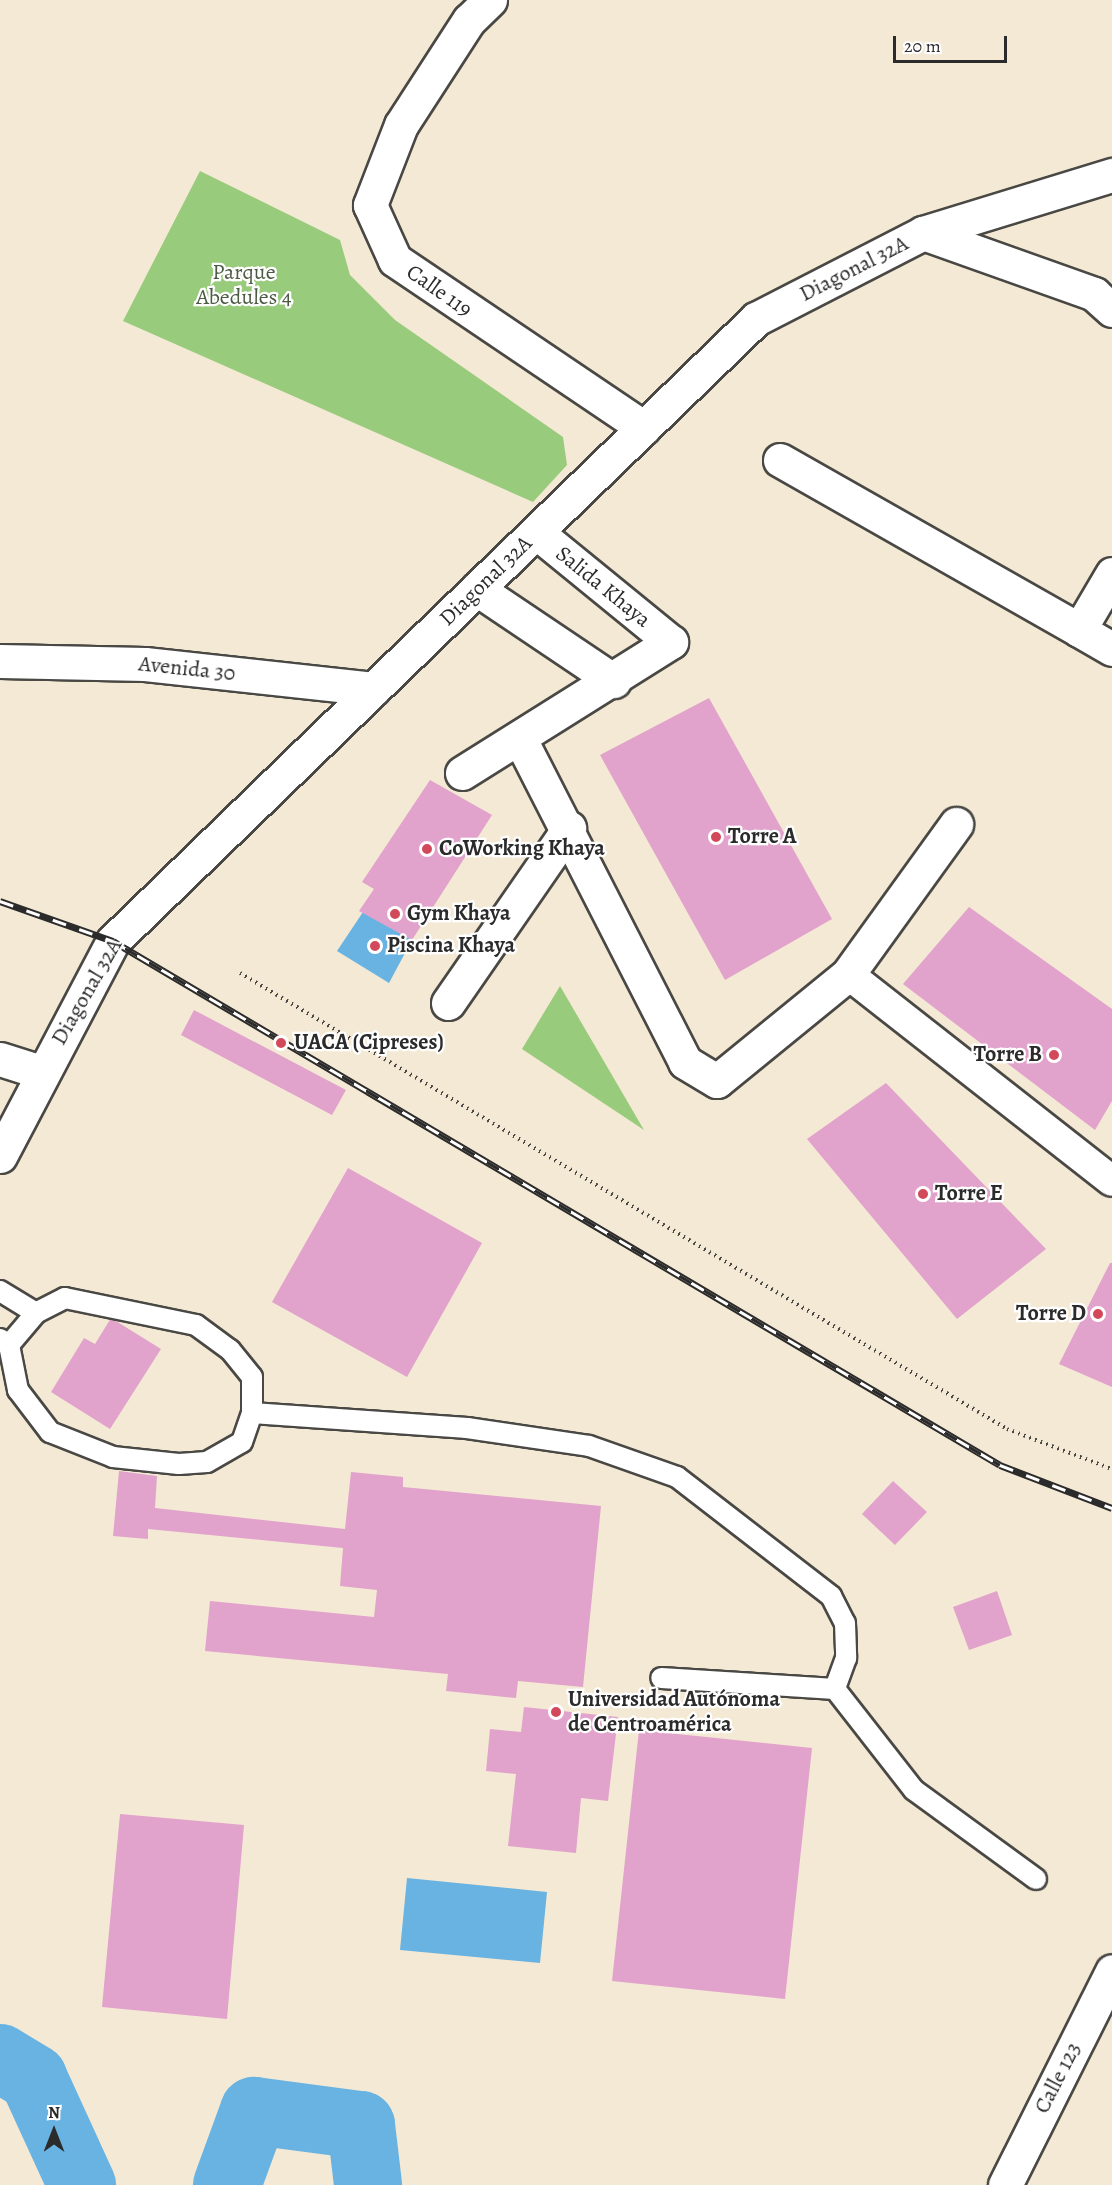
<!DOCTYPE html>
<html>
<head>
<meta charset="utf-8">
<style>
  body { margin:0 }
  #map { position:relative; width:1112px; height:2185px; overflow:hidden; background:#f4e9d4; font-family:Alegreya,serif }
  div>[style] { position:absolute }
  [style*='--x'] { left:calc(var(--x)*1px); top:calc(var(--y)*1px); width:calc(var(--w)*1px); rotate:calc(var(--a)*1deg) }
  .green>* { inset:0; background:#99cb7c }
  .water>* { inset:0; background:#69b3e2 }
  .river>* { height:68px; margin:-34px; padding:0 34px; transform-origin:34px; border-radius:34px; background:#69b3e2 }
  .building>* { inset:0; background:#e1a2cc }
  .path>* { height:4px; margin-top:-2px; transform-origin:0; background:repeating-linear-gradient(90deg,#494844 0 1.5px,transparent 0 6px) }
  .roads { filter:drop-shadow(2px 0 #494844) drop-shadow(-2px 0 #494844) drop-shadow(0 2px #494844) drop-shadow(0 -2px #494844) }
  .service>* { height:20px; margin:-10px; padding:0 10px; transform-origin:10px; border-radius:10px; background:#fff }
  .pedestrian>* { height:30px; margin:-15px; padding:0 15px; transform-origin:15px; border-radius:15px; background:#fff }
  .minor>* { height:33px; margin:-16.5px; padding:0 16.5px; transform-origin:16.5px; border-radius:16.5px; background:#fff }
  .tertiary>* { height:33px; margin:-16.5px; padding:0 16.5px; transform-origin:16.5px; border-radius:16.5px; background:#fff }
  .rail>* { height:7px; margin-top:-3.5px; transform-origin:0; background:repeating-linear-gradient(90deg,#fff 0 14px,#2b2b2b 0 28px); box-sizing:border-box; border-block:2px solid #2b2b2b }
  .dots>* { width:16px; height:16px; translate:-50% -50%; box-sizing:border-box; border:3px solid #fff; border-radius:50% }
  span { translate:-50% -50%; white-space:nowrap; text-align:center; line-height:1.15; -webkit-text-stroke:4.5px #fff; paint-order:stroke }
  .street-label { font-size:22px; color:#2b2b2b }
  .park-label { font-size:22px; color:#4c5b43 }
  .poi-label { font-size:22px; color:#2b2b2b; font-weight:700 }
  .left { translate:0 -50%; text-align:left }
  .right { translate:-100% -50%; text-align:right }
  .north { position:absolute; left:24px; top:2101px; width:60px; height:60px; -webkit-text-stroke:4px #fff; paint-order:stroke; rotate:0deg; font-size:16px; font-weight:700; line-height:24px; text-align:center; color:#2b2b2b }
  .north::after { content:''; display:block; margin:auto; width:21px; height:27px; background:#2b2b2b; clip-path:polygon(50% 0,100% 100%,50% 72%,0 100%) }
  .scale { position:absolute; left:893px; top:36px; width:114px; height:27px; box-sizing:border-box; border:3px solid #2b2b2b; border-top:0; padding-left:8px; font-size:18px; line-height:21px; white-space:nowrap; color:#2b2b2b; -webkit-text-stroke:4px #fff; paint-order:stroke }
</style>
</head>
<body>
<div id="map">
  <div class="green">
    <div style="clip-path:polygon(200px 171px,340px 240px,350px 275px,395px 320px,563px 437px,567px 465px,533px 502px,123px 321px)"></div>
    <div style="clip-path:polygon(560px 986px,644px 1130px,522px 1049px)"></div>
  </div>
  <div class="water">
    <div style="clip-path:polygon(363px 912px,412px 940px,389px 983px,337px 951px)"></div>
    <div style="clip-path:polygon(407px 1878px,547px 1892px,540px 1963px,400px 1950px)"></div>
  </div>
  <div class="river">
    <div style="--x:0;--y:2058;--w:39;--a:31"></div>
    <div style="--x:33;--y:2078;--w:118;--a:65.4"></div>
    <div style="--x:227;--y:2185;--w:79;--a:-70"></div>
    <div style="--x:254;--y:2111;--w:108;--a:7.5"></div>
    <div style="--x:361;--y:2125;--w:60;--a:83.3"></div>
  </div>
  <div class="building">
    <div style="clip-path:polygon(709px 698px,832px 919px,725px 980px,600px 755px)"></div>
    <div style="clip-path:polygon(430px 780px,492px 815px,412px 940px,359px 911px,374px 889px,362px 882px)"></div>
    <div style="clip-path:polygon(969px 907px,1112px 1009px,1112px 1101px,1095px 1130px,903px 984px)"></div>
    <div style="clip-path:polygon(194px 1010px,346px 1090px,332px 1115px,181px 1035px)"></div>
    <div style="clip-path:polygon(886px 1083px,1046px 1249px,957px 1319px,807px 1139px)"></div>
    <div style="clip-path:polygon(348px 1168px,482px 1243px,407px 1377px,272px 1302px)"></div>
    <div style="clip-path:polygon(1110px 1263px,1112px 1263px,1112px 1387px,1059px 1364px)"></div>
    <div style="clip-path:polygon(111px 1318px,161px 1349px,110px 1429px,51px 1392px,84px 1338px,95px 1344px)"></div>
    <div style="clip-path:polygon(119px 1471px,157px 1476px,155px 1508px,345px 1529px,351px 1472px,403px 1477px,403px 1487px,601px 1506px,583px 1687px,518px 1681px,516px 1698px,446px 1691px,448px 1674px,205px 1651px,210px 1601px,374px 1617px,377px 1590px,340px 1586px,343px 1548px,148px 1529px,148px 1539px,113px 1536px)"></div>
    <div style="clip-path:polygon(893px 1481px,927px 1512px,895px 1545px,862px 1514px)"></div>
    <div style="clip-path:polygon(997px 1591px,1012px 1635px,969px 1650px,953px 1607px)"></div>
    <div style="clip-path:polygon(524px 1707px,618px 1717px,608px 1801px,581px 1798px,576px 1853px,508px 1846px,516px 1774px,486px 1771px,490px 1729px,521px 1732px)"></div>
    <div style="clip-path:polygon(639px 1730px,812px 1748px,785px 1999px,612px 1981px)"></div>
    <div style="clip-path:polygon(120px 1814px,244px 1825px,227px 2019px,102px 2007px)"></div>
  </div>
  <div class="path">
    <div style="--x:240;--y:973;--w:892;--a:30.73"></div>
    <div style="--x:1007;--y:1429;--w:112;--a:20.9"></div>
  </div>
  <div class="roads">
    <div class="service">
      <div style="--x:0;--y:1291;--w:42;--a:31.4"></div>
      <div style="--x:0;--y:1339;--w:11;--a:34"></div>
      <div style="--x:9;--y:1345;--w:46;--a:78.7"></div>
      <div style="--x:18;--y:1390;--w:53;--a:52.7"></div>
      <div style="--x:50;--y:1432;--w:68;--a:21.6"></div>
      <div style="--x:113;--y:1457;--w:66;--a:6.1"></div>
      <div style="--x:179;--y:1464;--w:28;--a:-4"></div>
      <div style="--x:207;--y:1462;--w:40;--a:-29.7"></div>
      <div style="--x:242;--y:1442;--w:31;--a:-71"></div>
      <div style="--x:252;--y:1413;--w:36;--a:-90"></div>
      <div style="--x:252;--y:1377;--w:35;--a:-129"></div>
      <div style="--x:230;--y:1350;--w:42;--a:-143.7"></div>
      <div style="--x:196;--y:1325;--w:134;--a:-168.4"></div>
      <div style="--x:65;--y:1298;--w:33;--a:153"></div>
      <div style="--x:36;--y:1313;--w:42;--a:130.2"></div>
      <div style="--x:252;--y:1413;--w:216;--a:4"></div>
      <div style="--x:467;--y:1428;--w:123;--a:8.4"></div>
      <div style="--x:589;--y:1446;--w:93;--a:19.4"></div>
      <div style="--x:677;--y:1477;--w:195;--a:37.7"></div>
      <div style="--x:831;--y:1596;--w:30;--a:63"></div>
      <div style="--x:845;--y:1623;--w:35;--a:88"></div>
      <div style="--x:846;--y:1658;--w:33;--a:110"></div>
      <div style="--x:835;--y:1689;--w:174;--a:-176.4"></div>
      <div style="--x:835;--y:1689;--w:128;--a:52"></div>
      <div style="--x:914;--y:1790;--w:151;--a:36.1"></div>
    </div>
    <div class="pedestrian">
      <div style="--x:848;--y:974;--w:335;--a:38.1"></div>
    </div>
    <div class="minor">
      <div style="--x:490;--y:0;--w:29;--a:136"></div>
      <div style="--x:469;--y:20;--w:125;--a:122.9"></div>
      <div style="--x:401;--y:125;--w:86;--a:111.2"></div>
      <div style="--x:370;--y:205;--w:60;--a:65.6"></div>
      <div style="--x:395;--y:260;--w:300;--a:34"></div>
      <div style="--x:923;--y:233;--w:182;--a:19.6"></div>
      <div style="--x:1094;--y:294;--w:24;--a:42"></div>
      <div style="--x:780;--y:460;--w:344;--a:29.6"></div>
      <div style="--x:1112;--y:574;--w:65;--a:120.5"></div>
      <div style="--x:1079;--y:630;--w:38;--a:30"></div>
      <div style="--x:477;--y:589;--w:165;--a:33.9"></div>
      <div style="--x:0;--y:661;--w:145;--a:1.2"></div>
      <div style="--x:145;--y:664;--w:230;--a:6.2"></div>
      <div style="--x:520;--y:739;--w:363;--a:62.9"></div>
      <div style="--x:685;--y:1062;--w:37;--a:31"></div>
      <div style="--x:717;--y:1081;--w:169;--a:-39.2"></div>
      <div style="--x:848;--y:974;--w:185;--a:-54.2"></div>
      <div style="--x:462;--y:773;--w:247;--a:-32.1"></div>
      <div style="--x:671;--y:642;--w:174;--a:-140.8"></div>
      <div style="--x:448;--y:1003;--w:213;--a:-55.3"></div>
      <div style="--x:0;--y:1059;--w:43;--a:17.6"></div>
      <div style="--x:1005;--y:2185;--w:239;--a:-63.4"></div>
    </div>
    <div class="tertiary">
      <div style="--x:0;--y:1156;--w:243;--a:-62.3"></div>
      <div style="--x:113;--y:941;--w:895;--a:-44.05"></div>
      <div style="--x:756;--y:319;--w:188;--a:-27.2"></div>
      <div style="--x:923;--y:233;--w:198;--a:-17.1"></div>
    </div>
  </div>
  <div class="rail">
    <div style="--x:0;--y:901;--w:120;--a:19.5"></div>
    <div style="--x:113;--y:941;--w:1030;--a:30.57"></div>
    <div style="--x:1000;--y:1465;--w:120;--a:21"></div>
  </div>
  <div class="dots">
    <div style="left:716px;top:837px;background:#d1495b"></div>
    <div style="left:427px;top:849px;background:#d1495b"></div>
    <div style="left:395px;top:914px;background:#d1495b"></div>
    <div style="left:375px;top:946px;background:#d1495b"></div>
    <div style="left:281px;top:1043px;background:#d1495b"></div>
    <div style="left:1054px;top:1055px;background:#d1495b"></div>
    <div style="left:923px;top:1194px;background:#d1495b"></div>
    <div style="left:1098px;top:1314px;background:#d1495b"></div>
    <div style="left:556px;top:1712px;background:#d1495b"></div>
  </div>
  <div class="street-label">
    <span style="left:854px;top:269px;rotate:-27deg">Diagonal 32A</span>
    <span style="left:439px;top:291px;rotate:35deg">Calle 119</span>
    <span style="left:486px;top:581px;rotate:-44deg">Diagonal 32A</span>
    <span style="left:603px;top:587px;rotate:39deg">Salida Khaya</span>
    <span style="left:187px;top:669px;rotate:6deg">Avenida 30</span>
    <span style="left:87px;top:992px;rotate:-60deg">Diagonal 32A</span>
    <span style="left:1058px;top:2078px;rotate:-63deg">Calle 123</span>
  </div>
  <div class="park-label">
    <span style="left:244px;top:285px">Parque<br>Abedules 4</span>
  </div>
  <div class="poi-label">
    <span class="left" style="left:728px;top:837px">Torre A</span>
    <span class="left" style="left:439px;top:849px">CoWorking Khaya</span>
    <span class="left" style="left:407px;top:914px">Gym Khaya</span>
    <span class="left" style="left:387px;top:946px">Piscina Khaya</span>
    <span class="left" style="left:294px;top:1043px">UACA (Cipreses)</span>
    <span class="right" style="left:1042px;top:1055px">Torre B</span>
    <span class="left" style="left:935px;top:1194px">Torre E</span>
    <span class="right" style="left:1086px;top:1314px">Torre D</span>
    <span class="left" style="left:568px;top:1712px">Universidad Autónoma<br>de Centroamérica</span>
  </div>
  <div class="north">N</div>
  <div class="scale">20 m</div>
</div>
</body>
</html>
